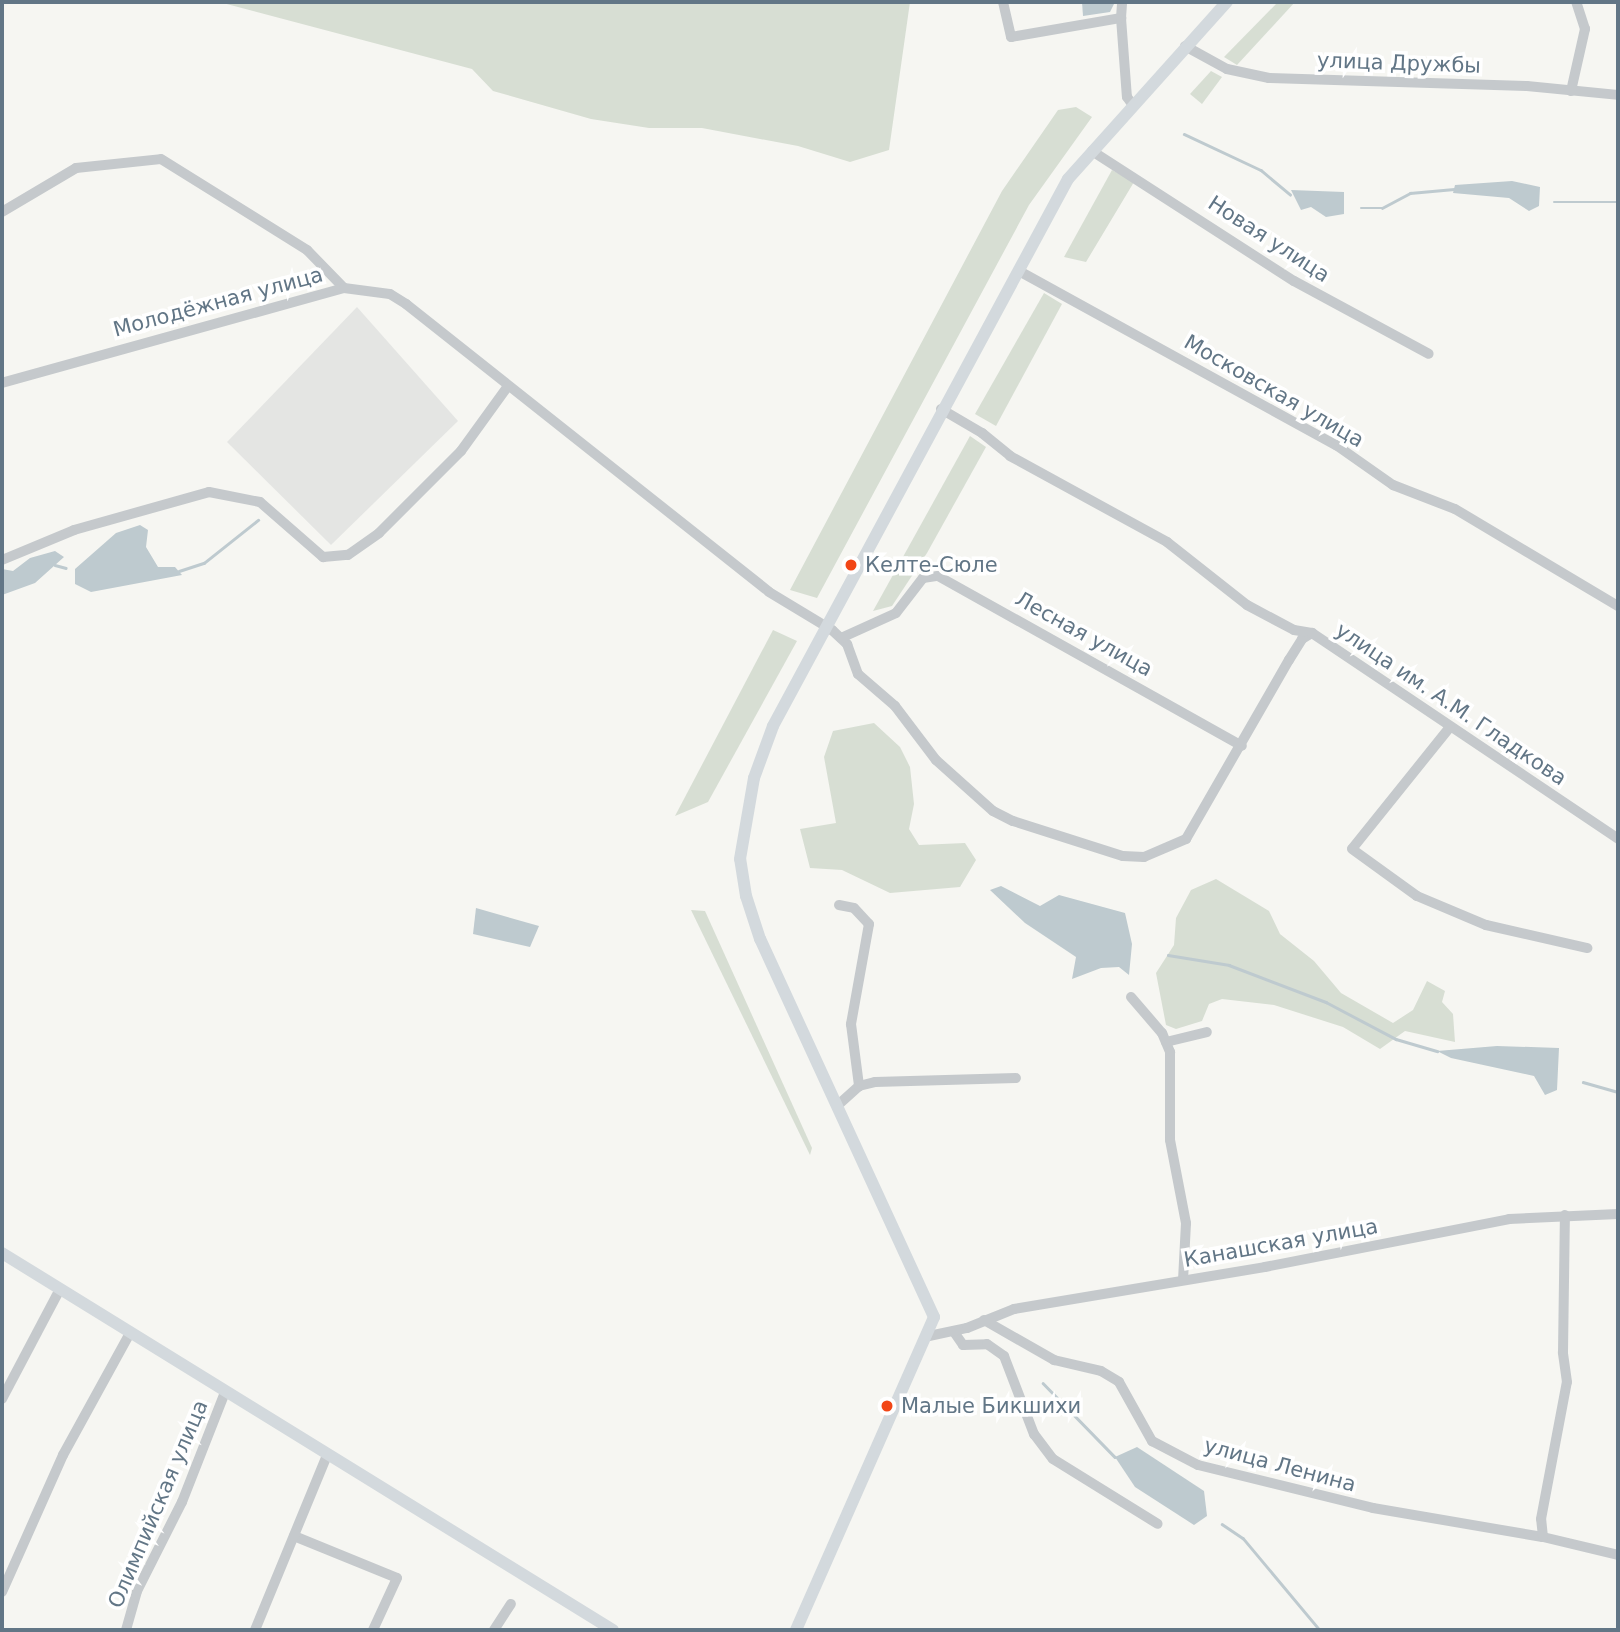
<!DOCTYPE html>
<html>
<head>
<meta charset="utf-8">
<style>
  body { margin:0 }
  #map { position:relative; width:1620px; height:1632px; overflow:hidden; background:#f6f6f2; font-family:"DejaVu Sans",sans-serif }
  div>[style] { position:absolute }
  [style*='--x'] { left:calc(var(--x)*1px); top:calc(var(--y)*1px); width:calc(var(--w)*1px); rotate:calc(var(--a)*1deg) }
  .built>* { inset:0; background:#e4e5e3 }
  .green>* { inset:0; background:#d7ded3 }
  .water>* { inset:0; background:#becacf }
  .stream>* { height:2.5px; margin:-1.25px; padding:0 1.25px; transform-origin:1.25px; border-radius:1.25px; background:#becacf }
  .street>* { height:10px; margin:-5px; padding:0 5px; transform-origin:5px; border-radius:5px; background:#c5c9cc }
  .secondary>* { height:12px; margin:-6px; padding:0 6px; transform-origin:6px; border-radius:6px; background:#d3d9dd }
  .dots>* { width:19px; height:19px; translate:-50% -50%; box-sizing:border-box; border:4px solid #fff; border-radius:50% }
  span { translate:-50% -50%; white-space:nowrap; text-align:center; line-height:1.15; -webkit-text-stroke:7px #fff; paint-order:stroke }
  .street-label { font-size:21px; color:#627686 }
  .poi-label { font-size:21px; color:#627686 }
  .left { translate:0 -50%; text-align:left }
  .frame { position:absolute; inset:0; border:4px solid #627686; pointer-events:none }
</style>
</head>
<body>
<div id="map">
  <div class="built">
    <div style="clip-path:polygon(357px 307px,458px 421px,331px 545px,227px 442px)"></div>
  </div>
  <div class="green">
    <div style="clip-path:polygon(219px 2px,910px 2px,889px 150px,850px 162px,798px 146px,702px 128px,649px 128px,591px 119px,493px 91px,472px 69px)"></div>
    <div style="clip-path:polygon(1278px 2px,1295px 2px,1237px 65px,1224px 57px)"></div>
    <div style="clip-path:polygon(1211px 71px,1222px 77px,1202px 104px,1190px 94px)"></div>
    <div style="clip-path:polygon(1076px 107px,1092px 117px,1029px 205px,817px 598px,790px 590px,1002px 191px,1058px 110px)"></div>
    <div style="clip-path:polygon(1112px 170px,1134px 182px,1086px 262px,1064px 257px)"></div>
    <div style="clip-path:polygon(1044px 293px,1062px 304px,996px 426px,975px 414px)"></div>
    <div style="clip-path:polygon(970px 436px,986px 447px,927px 553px,892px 606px,873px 611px)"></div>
    <div style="clip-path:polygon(773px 630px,797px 641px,708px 802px,675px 816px)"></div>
    <div style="clip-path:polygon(874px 723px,900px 747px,910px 767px,914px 804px,909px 829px,919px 845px,965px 843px,976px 860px,960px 887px,890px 893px,842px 870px,810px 868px,800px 829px,836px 823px,824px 757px,833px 731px)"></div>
    <div style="clip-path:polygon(1216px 879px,1269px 911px,1280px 934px,1314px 961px,1341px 993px,1393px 1023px,1413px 1010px,1427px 981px,1445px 991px,1442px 1002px,1453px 1014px,1455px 1042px,1405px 1031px,1380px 1049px,1343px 1027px,1274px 1005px,1222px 999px,1209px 1004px,1202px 1021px,1176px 1029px,1166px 1025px,1156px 973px,1174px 945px,1176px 918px,1191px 890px)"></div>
    <div style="clip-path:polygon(691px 910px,705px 911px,812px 1148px,810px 1155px)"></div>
  </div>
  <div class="water">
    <div style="clip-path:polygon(1082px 2px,1115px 2px,1110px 12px,1083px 16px)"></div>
    <div style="clip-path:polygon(1512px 181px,1540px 187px,1539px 206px,1529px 211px,1509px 198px,1453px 193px,1455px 185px)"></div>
    <div style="clip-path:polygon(1291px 190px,1344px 192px,1344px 214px,1326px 217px,1311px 207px,1301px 210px)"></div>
    <div style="clip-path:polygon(140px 525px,148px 530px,146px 547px,158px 567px,175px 567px,182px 575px,91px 592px,75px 584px,75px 569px,116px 533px)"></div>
    <div style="clip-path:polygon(55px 551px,64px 557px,35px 583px,2px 595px,2px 569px,13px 571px,30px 558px)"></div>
    <div style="clip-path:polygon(1001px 886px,1040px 906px,1059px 895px,1125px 913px,1132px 944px,1129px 975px,1119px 967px,1101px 968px,1072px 979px,1076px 957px,1025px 923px,990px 890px)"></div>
    <div style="clip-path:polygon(476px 908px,539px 926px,530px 947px,473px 934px)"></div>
    <div style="clip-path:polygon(1497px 1046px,1559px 1048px,1557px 1090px,1545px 1095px,1534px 1076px,1451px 1058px,1437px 1051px)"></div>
    <div style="clip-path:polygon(1137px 1447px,1204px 1491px,1207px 1516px,1194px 1525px,1135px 1487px,1115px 1457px)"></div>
  </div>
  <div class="stream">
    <div style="--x:1184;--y:134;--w:85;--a:25.1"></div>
    <div style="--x:1261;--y:170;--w:38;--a:40"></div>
    <div style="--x:1554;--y:202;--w:64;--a:0"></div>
    <div style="--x:1361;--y:208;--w:21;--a:0"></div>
    <div style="--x:1382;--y:208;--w:32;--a:-28"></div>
    <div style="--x:1410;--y:193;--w:44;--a:-5.2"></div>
    <div style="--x:55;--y:565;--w:11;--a:15"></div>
    <div style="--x:179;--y:571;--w:26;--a:-18"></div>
    <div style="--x:204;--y:563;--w:69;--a:-38.5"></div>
    <div style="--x:1168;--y:955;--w:62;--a:9.3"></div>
    <div style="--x:1229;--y:965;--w:104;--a:20.9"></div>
    <div style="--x:1326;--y:1002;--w:79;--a:27.9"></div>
    <div style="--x:1396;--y:1039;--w:43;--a:16.3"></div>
    <div style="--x:1583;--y:1082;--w:36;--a:16"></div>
    <div style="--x:1043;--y:1383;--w:103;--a:45.8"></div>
    <div style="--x:1222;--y:1524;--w:25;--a:34"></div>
    <div style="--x:1243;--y:1538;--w:120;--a:50.1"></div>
  </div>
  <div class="street">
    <div style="--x:1003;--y:2;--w:36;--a:77"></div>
    <div style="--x:1011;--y:37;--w:112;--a:-9.8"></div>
    <div style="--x:1121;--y:18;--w:79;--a:85.7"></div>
    <div style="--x:1127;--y:97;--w:9;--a:54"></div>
    <div style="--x:1121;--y:18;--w:16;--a:-86"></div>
    <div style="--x:1185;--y:46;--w:48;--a:28.7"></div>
    <div style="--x:1227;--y:69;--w:43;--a:12.1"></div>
    <div style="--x:1269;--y:78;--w:258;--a:1.8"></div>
    <div style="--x:1527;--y:86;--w:91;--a:5.6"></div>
    <div style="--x:1571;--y:91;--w:64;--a:-77.3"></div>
    <div style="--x:1585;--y:29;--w:28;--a:-108"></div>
    <div style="--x:1092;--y:151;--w:240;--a:32.8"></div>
    <div style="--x:1294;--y:281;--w:153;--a:28.4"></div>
    <div style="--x:2;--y:212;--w:86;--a:-30.7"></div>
    <div style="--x:76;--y:168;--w:85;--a:-6"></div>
    <div style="--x:161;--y:159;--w:172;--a:31.9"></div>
    <div style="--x:307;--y:250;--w:53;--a:45.8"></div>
    <div style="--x:344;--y:288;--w:355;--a:164.5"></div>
    <div style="--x:1019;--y:271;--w:362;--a:28.8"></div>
    <div style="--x:1336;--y:445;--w:70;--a:35.1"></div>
    <div style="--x:1393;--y:485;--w:66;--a:21.2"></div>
    <div style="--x:1455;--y:509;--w:190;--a:30.8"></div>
    <div style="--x:344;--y:288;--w:46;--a:7.4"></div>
    <div style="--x:390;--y:294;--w:19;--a:32"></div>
    <div style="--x:406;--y:304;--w:463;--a:38.4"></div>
    <div style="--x:769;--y:592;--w:74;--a:31.1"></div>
    <div style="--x:832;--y:630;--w:21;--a:43"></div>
    <div style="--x:847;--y:644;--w:32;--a:70"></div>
    <div style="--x:858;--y:674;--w:49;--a:40.9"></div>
    <div style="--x:895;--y:706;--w:68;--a:52.8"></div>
    <div style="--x:936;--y:760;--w:76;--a:41.8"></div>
    <div style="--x:993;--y:811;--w:22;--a:27"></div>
    <div style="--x:1013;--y:821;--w:115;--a:17.7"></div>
    <div style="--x:1123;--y:856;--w:21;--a:3"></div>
    <div style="--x:1144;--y:857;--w:46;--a:-23.2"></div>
    <div style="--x:1186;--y:839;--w:207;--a:-60.1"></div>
    <div style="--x:1289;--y:660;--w:25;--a:-58"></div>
    <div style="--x:1302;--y:639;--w:12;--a:-31"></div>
    <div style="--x:941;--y:409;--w:48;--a:30.3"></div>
    <div style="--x:982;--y:433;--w:36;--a:39"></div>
    <div style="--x:1010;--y:456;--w:179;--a:28.7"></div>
    <div style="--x:1167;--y:542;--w:102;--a:38.2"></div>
    <div style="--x:1247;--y:605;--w:53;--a:28"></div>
    <div style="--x:1294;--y:630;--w:18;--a:9"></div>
    <div style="--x:1312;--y:633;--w:369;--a:33.9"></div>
    <div style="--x:2;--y:560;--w:78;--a:-22.6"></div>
    <div style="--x:74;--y:530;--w:140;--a:-15.7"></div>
    <div style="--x:209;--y:492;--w:52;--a:11.1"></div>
    <div style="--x:260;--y:502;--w:84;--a:41.1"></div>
    <div style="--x:323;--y:557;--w:25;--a:-5"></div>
    <div style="--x:348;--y:555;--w:38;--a:-35"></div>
    <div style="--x:379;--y:533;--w:116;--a:-45"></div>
    <div style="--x:461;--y:451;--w:80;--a:-54.1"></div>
    <div style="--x:841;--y:638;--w:60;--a:-24.4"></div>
    <div style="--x:896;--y:613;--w:44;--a:-52.4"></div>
    <div style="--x:923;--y:578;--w:15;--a:-8"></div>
    <div style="--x:938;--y:576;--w:348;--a:29.2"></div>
    <div style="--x:1450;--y:727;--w:156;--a:128.8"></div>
    <div style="--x:1352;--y:849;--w:80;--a:35.9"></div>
    <div style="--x:1417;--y:896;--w:75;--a:22.8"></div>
    <div style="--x:1486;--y:925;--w:104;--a:12.8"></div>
    <div style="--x:839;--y:905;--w:15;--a:11"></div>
    <div style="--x:854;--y:908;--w:22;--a:47"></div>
    <div style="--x:869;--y:924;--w:102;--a:100.2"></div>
    <div style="--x:851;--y:1024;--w:63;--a:82.6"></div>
    <div style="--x:1131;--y:997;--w:48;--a:49.3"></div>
    <div style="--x:1162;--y:1033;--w:21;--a:67"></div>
    <div style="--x:1170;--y:1052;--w:88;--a:90"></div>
    <div style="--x:1170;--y:1140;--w:85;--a:79.1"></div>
    <div style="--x:1186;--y:1223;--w:57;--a:93"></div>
    <div style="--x:1166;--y:1042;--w:42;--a:-13.7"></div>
    <div style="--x:838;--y:1105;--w:28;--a:-42"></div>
    <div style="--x:859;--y:1086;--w:16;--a:-14"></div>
    <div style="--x:875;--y:1082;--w:141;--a:-1.6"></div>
    <div style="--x:984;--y:1320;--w:81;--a:29.7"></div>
    <div style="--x:1054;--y:1360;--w:48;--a:13.2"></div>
    <div style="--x:1101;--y:1371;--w:21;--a:31"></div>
    <div style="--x:1119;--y:1382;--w:68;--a:60.8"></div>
    <div style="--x:1152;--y:1441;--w:52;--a:27.6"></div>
    <div style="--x:1198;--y:1465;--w:180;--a:13.8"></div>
    <div style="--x:1373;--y:1508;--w:172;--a:9.7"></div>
    <div style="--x:1543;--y:1537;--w:77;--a:13.5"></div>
    <div style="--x:954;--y:1332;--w:16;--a:55"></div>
    <div style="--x:963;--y:1345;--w:24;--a:-2"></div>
    <div style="--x:987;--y:1344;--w:21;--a:35"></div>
    <div style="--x:1004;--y:1356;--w:84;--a:69"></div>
    <div style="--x:1034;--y:1434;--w:31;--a:53"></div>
    <div style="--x:1053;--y:1459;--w:123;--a:31.8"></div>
    <div style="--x:929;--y:1336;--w:39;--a:-12"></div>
    <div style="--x:967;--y:1328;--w:51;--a:-22"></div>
    <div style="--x:1014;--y:1309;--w:254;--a:-9.5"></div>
    <div style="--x:1265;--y:1267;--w:249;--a:-11.1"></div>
    <div style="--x:1509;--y:1219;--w:109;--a:-2.6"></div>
    <div style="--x:2;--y:1399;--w:124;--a:-62.2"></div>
    <div style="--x:294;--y:1536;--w:111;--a:22.2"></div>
    <div style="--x:397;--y:1578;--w:57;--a:114.8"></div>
    <div style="--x:1543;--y:1537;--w:18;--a:-96"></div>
    <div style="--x:1541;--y:1519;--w:139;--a:-79.3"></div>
    <div style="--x:1567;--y:1382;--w:30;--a:-98"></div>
    <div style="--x:1563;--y:1352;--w:137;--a:-89.2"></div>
    <div style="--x:2;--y:1592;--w:150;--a:-66"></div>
    <div style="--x:63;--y:1455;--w:139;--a:-61.2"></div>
    <div style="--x:126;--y:1630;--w:41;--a:-74.2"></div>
    <div style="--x:137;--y:1591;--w:100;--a:-63.2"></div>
    <div style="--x:182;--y:1502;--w:118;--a:-68.6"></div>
    <div style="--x:255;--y:1630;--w:189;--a:-67.6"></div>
    <div style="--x:494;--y:1630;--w:31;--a:-57"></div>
  </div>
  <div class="secondary">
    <div style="--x:2;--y:1253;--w:718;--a:31.68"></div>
    <div style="--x:796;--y:1630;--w:342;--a:-66.2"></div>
    <div style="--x:934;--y:1317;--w:416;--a:-114.7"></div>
    <div style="--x:760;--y:939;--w:45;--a:-108"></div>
    <div style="--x:746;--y:896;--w:37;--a:-99"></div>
    <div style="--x:740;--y:859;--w:82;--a:-80.2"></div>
    <div style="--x:754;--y:778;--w:55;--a:-69.9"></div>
    <div style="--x:773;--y:726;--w:621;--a:-61.66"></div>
    <div style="--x:1068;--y:179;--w:238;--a:-48.1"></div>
  </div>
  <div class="dots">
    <div style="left:851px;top:565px;background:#f24616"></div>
    <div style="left:887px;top:1406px;background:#f24616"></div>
  </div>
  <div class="street-label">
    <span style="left:1399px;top:63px;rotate:2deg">улица Дружбы</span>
    <span style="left:1269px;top:239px;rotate:33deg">Новая улица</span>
    <span style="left:218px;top:302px;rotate:-15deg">Молодёжная улица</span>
    <span style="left:1274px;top:391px;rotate:30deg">Московская улица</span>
    <span style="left:1084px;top:634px;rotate:29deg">Лесная улица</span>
    <span style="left:1451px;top:704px;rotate:34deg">улица им. А.М. Гладкова</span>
    <span style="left:1281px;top:1243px;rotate:-10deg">Канашская улица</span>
    <span style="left:1280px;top:1465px;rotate:15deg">улица Ленина</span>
    <span style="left:158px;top:1504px;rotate:-67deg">Олимпийская улица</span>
  </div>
  <div class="poi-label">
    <span class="left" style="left:865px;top:565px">Келте-Сюле</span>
    <span class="left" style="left:901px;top:1406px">Малые Бикшихи</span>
  </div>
  <div class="frame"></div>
</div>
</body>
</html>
